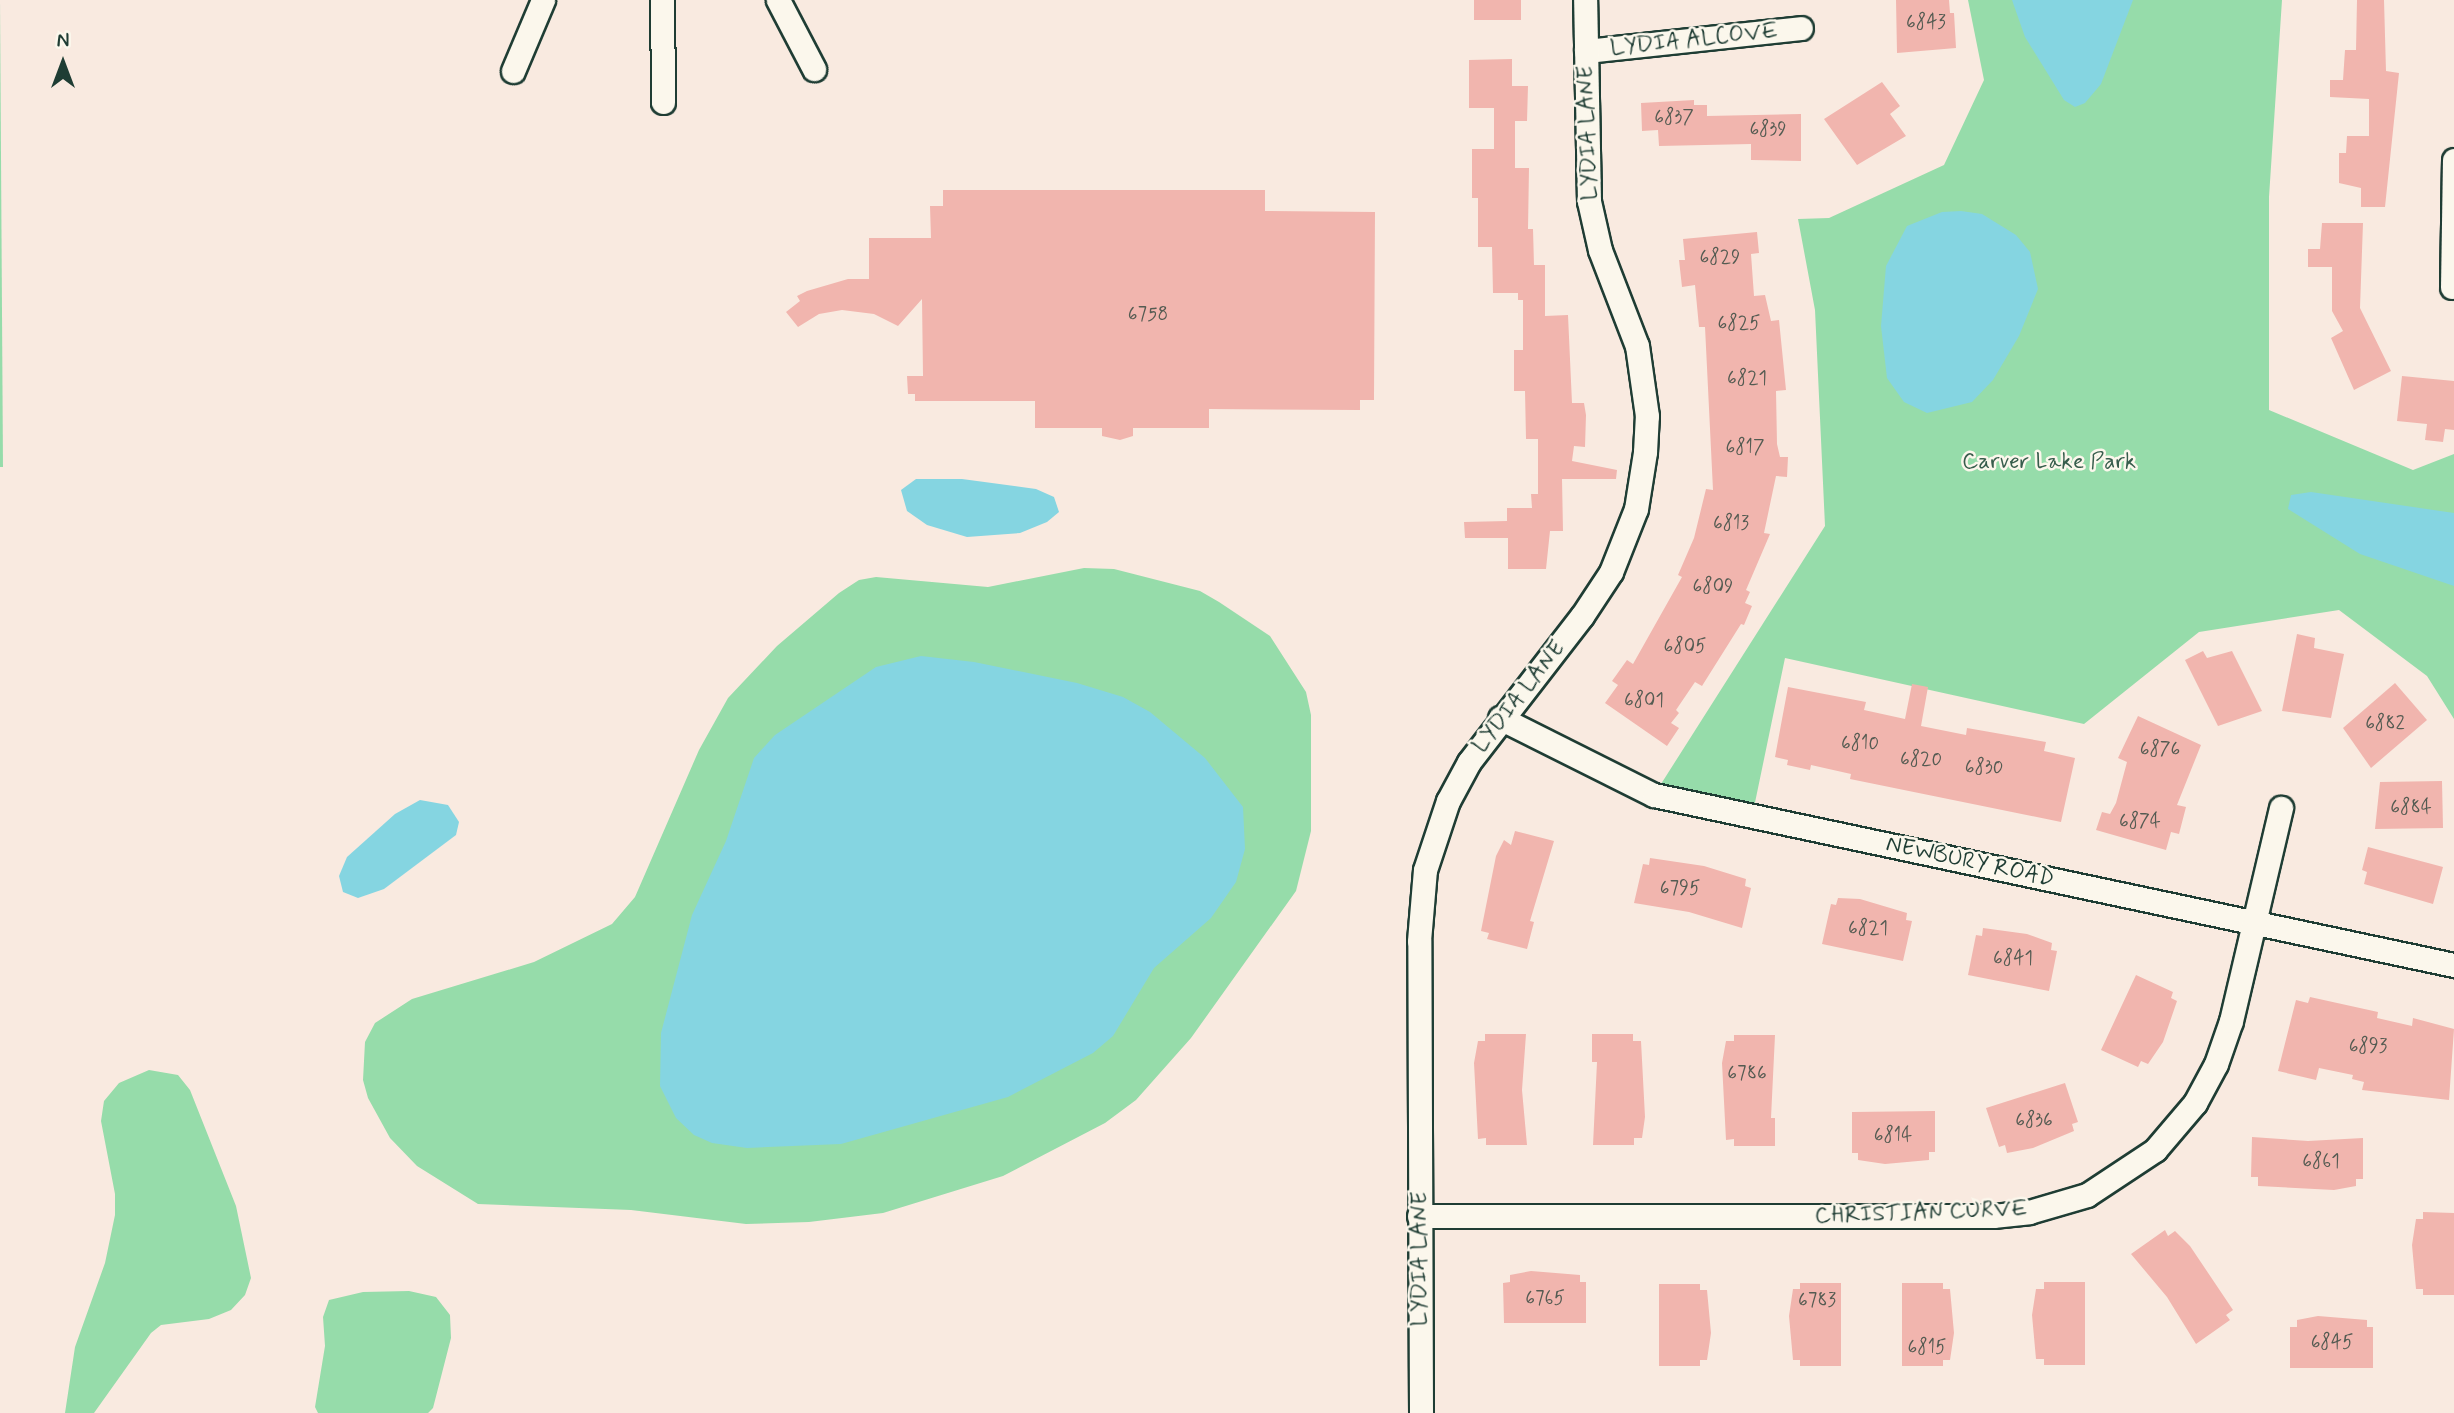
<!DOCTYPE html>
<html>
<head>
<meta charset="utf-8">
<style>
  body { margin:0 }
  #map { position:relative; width:2454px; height:1413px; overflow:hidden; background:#f9eae0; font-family:Mynerve,sans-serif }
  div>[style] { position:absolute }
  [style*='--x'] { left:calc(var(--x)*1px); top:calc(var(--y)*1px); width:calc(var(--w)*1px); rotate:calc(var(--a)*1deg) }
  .green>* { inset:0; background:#96dcaa }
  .water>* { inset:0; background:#85d5e1 }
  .building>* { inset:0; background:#f1b5ae }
  .roads { filter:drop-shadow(2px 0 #1f3d34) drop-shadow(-2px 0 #1f3d34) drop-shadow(0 2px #1f3d34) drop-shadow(0 -2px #1f3d34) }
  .minor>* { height:23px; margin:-11.5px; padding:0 11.5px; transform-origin:11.5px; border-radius:11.5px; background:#fbf7ec }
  span { translate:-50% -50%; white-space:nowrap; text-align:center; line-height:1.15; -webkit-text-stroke:5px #fbf7ec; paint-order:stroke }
  .number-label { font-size:19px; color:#545b52 }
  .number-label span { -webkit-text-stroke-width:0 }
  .street-label { font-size:23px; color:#1f3d34 }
  .park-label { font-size:23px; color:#375d4c }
  .north { position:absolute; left:28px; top:28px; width:70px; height:70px; -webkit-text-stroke:5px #fbf7ec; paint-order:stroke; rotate:0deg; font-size:19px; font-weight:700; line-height:28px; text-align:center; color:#1f3d34 }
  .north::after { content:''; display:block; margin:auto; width:24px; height:32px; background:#1f3d34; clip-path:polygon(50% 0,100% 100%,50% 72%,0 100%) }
</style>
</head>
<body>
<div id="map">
  <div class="green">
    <div style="clip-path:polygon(0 0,3px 467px,0 467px)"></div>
    <div style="clip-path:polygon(1968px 0,2282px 0,2269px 197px,2269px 410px,2413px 470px,2454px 454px,2454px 719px,2427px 676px,2339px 610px,2199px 632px,2084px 724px,1785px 658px,1752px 817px,1654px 795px,1825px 526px,1815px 310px,1798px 219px,1829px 218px,1944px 165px,1984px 80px)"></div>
    <div style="clip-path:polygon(1084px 568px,1114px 569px,1200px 591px,1219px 602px,1270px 636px,1306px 692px,1311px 715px,1311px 831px,1296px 891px,1191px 1038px,1136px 1100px,1105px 1123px,1003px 1176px,883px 1213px,809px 1222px,746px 1224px,631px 1210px,478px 1204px,417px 1166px,390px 1138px,368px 1098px,363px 1080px,365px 1042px,375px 1023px,412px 999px,534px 962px,612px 924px,635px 897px,699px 750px,728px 698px,777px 646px,839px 593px,859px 580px,876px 577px,988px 587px)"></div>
    <div style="clip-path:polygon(149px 1070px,178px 1075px,190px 1090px,236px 1206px,251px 1278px,245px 1295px,231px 1310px,209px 1319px,161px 1325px,151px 1333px,94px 1413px,65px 1413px,75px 1347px,105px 1263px,115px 1215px,115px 1194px,101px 1121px,104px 1101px,119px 1083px)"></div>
    <div style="clip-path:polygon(409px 1291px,436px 1297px,450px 1315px,451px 1338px,433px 1408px,428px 1413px,318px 1413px,315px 1407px,325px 1346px,323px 1317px,329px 1300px,363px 1292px)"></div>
  </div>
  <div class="water">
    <div style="clip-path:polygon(2012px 0,2133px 0,2101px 84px,2085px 103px,2075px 107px,2064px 100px,2025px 37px)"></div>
    <div style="clip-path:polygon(1961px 211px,1982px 214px,2016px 235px,2030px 252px,2038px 289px,2019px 336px,1993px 380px,1972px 402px,1927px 413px,1904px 402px,1887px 378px,1881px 326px,1886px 266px,1907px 226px,1942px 212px)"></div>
    <div style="clip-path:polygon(916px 479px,962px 479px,1036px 489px,1054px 497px,1059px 512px,1047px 522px,1020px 533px,967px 537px,927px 525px,907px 511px,901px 490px)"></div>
    <div style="clip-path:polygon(2311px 492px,2454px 513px,2454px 586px,2360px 554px,2288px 509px,2291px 495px)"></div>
    <div style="clip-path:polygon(921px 656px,974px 662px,1077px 683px,1123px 697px,1150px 712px,1205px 758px,1243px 807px,1245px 849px,1236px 882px,1211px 918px,1154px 968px,1113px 1036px,1093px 1053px,1008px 1097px,841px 1144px,747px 1148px,712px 1143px,694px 1135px,676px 1118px,660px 1086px,661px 1033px,692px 915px,726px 841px,754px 758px,775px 735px,876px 667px)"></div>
    <div style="clip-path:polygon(420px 800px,448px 805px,459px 822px,456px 835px,384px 889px,358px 898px,343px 892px,339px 876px,347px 857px,395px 814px)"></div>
  </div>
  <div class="building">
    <div style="clip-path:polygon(1474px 0,1521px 0,1521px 20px,1474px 20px)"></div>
    <div style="clip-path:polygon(1896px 0,1949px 0,1950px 13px,1954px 13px,1956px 48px,1897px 53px)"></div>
    <div style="clip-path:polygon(2357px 0,2384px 0,2386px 71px,2399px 73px,2385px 207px,2361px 207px,2361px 188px,2339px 183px,2339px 153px,2346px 153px,2347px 136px,2369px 136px,2369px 99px,2330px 97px,2330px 80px,2343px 80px,2345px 50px,2356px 50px)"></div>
    <div style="clip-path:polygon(1512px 59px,1512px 86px,1528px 86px,1527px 121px,1515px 121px,1515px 168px,1529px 168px,1528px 229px,1533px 229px,1534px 265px,1545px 265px,1545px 316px,1568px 315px,1572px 403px,1584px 403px,1586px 415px,1585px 447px,1574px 446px,1572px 461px,1617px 470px,1616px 479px,1562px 479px,1563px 531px,1550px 531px,1546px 569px,1508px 569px,1508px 538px,1465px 538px,1464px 522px,1507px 521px,1507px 508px,1532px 508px,1531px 494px,1538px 494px,1538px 439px,1526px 439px,1525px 391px,1514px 391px,1514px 350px,1523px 350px,1523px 300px,1518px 300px,1518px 293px,1493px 293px,1492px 247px,1478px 247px,1478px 198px,1472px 198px,1472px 149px,1494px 149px,1494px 108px,1469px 108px,1469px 60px)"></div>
    <div style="clip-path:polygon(1882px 82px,1900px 106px,1890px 114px,1906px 136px,1857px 165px,1824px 119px)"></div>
    <div style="clip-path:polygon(1694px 100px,1694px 105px,1707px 105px,1707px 116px,1801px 114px,1801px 161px,1751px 160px,1751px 144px,1659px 146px,1658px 130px,1642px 131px,1641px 103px)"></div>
    <div style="clip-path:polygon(943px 190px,1265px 190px,1265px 211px,1375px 212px,1374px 400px,1360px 400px,1360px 410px,1209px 409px,1209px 428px,1133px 428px,1133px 436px,1120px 440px,1102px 436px,1102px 428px,1035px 428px,1035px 401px,915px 401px,915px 394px,908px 394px,907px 376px,923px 376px,922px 299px,898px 326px,874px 314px,842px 310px,819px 314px,798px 327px,786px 312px,800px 301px,797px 296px,807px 291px,848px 279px,869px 279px,869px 238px,931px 238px,930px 206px,943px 206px)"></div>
    <div style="clip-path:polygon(2322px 223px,2363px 223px,2360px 308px,2391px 371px,2354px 390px,2331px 338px,2343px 331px,2332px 311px,2332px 267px,2308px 267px,2308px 249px,2320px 249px)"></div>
    <div style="clip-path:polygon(1757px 232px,1759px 253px,1751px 254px,1754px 296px,1765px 295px,1771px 321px,1779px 320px,1786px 390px,1776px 391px,1777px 444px,1780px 457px,1788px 457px,1787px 477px,1776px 476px,1764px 533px,1770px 534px,1746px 590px,1750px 592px,1745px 603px,1752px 606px,1744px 625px,1741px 624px,1702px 686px,1695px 682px,1676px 710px,1679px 713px,1671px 723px,1679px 728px,1667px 746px,1605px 703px,1618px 685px,1612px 681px,1627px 660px,1633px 664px,1682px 577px,1678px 575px,1694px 538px,1706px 489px,1713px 490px,1705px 327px,1699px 327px,1695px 285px,1682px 287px,1679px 260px,1685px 260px,1683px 239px)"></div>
    <div style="clip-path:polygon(2402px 376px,2454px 381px,2454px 430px,2445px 429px,2443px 442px,2425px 440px,2427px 424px,2397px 421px)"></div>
    <div style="clip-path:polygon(2297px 634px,2315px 638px,2314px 648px,2344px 654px,2331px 718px,2282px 711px)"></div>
    <div style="clip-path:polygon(2203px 651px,2207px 658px,2232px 651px,2262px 711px,2218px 726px,2185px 660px)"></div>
    <div style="clip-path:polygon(2395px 683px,2427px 720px,2371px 768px,2343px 728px)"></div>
    <div style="clip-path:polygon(1912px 684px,1928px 687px,1921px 726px,1966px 735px,1967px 728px,2046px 742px,2044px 751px,2075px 758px,2061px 822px,1850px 779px,1851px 774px,1811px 765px,1810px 770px,1787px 765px,1788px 760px,1775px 757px,1788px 687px,1866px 702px,1864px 710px,1905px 719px)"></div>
    <div style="clip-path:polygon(2138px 716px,2201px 745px,2177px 805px,2186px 807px,2179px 834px,2171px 832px,2166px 850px,2096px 830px,2102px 812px,2110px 814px,2116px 803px,2127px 762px,2118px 758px)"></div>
    <div style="clip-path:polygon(2442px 781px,2443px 828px,2375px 829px,2380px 782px)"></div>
    <div style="clip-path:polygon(1515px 831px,1554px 841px,1530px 921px,1534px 922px,1527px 949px,1487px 939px,1489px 933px,1481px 931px,1496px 856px,1504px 840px,1511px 845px)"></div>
    <div style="clip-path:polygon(2368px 847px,2443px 867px,2433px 904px,2364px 884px,2367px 872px,2362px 870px)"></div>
    <div style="clip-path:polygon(1650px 858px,1704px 866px,1746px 879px,1745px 886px,1751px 888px,1742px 928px,1689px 912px,1634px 903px,1643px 864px,1649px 865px)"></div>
    <div style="clip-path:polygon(1838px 898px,1860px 899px,1907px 913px,1906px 920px,1912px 921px,1903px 961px,1822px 944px,1831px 904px,1836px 905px)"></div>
    <div style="clip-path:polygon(1983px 928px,2027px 934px,2052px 943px,2051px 950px,2057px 951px,2049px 991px,1968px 975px,1976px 935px,1982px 936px)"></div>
    <div style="clip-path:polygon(2136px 975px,2173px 992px,2171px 998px,2177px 1001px,2163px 1042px,2148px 1064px,2141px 1061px,2138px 1067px,2101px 1050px)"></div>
    <div style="clip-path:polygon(2310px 997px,2378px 1012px,2377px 1018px,2412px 1026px,2413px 1018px,2454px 1029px,2449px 1100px,2362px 1090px,2364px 1082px,2352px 1079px,2353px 1075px,2319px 1068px,2316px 1080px,2278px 1071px,2296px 1000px,2308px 1003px)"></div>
    <div style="clip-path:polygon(1485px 1034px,1526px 1034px,1522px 1090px,1527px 1145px,1486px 1145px,1486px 1138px,1478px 1139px,1474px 1063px,1478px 1041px,1485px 1041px)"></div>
    <div style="clip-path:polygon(1592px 1034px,1633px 1034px,1633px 1041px,1641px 1041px,1645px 1117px,1642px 1138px,1634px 1138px,1634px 1145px,1593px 1145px,1597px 1062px,1592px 1062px)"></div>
    <div style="clip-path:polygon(1734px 1035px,1775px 1035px,1771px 1118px,1775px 1118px,1775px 1146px,1734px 1146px,1734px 1139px,1726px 1140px,1722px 1063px,1726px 1041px,1734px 1041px)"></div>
    <div style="clip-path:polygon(2065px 1083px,2078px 1122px,2072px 1124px,2074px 1131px,2033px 1148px,2007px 1153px,2005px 1145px,1999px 1147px,1986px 1108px)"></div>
    <div style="clip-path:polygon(1935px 1111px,1935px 1152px,1929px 1152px,1929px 1160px,1885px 1164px,1858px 1160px,1858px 1153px,1852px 1153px,1852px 1112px)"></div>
    <div style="clip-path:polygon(2252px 1137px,2308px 1141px,2363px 1138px,2363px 1179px,2356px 1179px,2356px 1186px,2334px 1190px,2258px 1186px,2258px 1177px,2251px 1177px)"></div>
    <div style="clip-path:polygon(2423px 1212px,2454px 1213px,2454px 1295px,2423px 1295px,2423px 1289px,2416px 1289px,2412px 1245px,2416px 1219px,2423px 1219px)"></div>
    <div style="clip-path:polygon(2165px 1230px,2168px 1236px,2175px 1231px,2190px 1246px,2233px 1310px,2226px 1315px,2230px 1320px,2196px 1344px,2167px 1297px,2131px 1254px)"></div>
    <div style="clip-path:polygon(1531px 1271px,1580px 1275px,1580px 1282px,1586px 1282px,1586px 1323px,1504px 1323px,1503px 1283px,1510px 1282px,1510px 1275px)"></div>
    <div style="clip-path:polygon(2044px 1282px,2085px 1282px,2085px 1365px,2044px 1365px,2044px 1359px,2036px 1359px,2032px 1315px,2036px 1289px,2044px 1289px)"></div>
    <div style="clip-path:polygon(1800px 1283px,1841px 1283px,1841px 1366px,1800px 1366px,1800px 1360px,1793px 1360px,1789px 1316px,1793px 1289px,1800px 1289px)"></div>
    <div style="clip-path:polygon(1902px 1283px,1943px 1283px,1943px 1289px,1950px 1289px,1954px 1333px,1950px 1360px,1943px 1360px,1943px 1366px,1902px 1366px)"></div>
    <div style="clip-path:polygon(1659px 1284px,1700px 1284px,1700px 1290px,1707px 1290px,1711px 1333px,1707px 1360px,1700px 1360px,1700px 1366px,1659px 1366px)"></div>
    <div style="clip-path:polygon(2318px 1316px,2367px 1320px,2367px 1327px,2373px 1327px,2373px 1368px,2290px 1368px,2290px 1327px,2297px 1327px,2297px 1320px)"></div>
  </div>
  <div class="roads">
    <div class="minor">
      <div style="--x:662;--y:0;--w:102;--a:89.4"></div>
      <div style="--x:778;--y:0;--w:78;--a:62.4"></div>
      <div style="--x:1586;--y:51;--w:216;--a:-6.1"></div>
      <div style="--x:513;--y:71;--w:77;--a:-67.1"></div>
      <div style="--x:2452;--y:287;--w:127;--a:-89.1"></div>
      <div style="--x:1500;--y:718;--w:172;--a:26.6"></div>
      <div style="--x:1654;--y:795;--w:818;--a:12"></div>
      <div style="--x:1419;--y:1216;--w:574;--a:0"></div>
      <div style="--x:1993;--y:1216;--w:36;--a:-6"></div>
      <div style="--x:2029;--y:1212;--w:60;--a:-16.3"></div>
      <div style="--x:2087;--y:1195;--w:82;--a:-33.5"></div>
      <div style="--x:2155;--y:1150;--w:62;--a:-49.6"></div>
      <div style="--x:2195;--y:1103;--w:44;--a:-61.7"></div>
      <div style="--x:2216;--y:1064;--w:46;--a:-70.8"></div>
      <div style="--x:2231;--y:1021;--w:219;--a:-76.8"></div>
      <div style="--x:1421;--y:1413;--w:472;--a:-90.2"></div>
      <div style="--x:1419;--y:941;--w:71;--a:-85.2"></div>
      <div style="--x:1425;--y:870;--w:73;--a:-71.6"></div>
      <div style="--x:1448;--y:801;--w:44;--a:-61.7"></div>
      <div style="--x:1469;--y:762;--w:185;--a:-52.3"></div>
      <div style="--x:1582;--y:616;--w:53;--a:-56.6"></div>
      <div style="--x:1611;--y:572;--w:68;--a:-68.4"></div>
      <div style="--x:1636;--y:509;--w:58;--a:-81"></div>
      <div style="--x:1645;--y:452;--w:36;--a:-87"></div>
      <div style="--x:1647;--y:416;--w:71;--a:-98.1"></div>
      <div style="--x:1637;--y:346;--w:103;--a:-111.1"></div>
      <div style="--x:1600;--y:250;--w:50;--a:-102.7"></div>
      <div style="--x:1589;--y:201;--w:201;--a:-91.1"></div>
    </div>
  </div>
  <div class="number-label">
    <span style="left:1926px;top:23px">6843</span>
    <span style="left:1674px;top:118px">6837</span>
    <span style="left:1768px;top:130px">6839</span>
    <span style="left:1720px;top:258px">6829</span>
    <span style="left:1148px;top:315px">6758</span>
    <span style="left:1739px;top:324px">6825</span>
    <span style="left:1747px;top:379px">6821</span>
    <span style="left:1745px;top:448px">6817</span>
    <span style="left:1731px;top:524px">6813</span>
    <span style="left:1713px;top:587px">6809</span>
    <span style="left:1685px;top:647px">6805</span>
    <span style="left:1644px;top:701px">6801</span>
    <span style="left:2385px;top:724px">6882</span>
    <span style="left:1860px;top:744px">6810</span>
    <span style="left:2160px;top:750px">6876</span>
    <span style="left:1921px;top:760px">6820</span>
    <span style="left:1984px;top:768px">6830</span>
    <span style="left:2411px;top:808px">6884</span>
    <span style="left:2140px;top:822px">6874</span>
    <span style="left:1680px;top:889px">6795</span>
    <span style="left:1868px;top:929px">6821</span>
    <span style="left:2013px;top:959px">6841</span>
    <span style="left:2368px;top:1047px">6893</span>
    <span style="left:1747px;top:1074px">6786</span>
    <span style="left:2034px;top:1121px">6836</span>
    <span style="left:1893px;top:1136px">6814</span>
    <span style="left:2321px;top:1162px">6861</span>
    <span style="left:1545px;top:1299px">6765</span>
    <span style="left:1817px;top:1301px">6783</span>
    <span style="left:2332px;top:1343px">6845</span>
    <span style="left:1927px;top:1348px">6815</span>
  </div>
  <div class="street-label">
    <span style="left:1694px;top:40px;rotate:-6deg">LYDIA ALCOVE</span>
    <span style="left:1588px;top:133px;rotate:-92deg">LYDIA LANE</span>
    <span style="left:1519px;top:697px;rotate:-52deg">LYDIA LANE</span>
    <span style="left:1970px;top:862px;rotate:12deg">NEWBURY ROAD</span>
    <span style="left:1921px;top:1213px;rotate:-2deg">CHRISTIAN CURVE</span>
    <span style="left:1420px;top:1259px;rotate:-90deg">LYDIA LANE</span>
  </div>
  <div class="park-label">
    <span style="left:2049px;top:462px">Carver Lake Park</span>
  </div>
  <div class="north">N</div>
</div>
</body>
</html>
